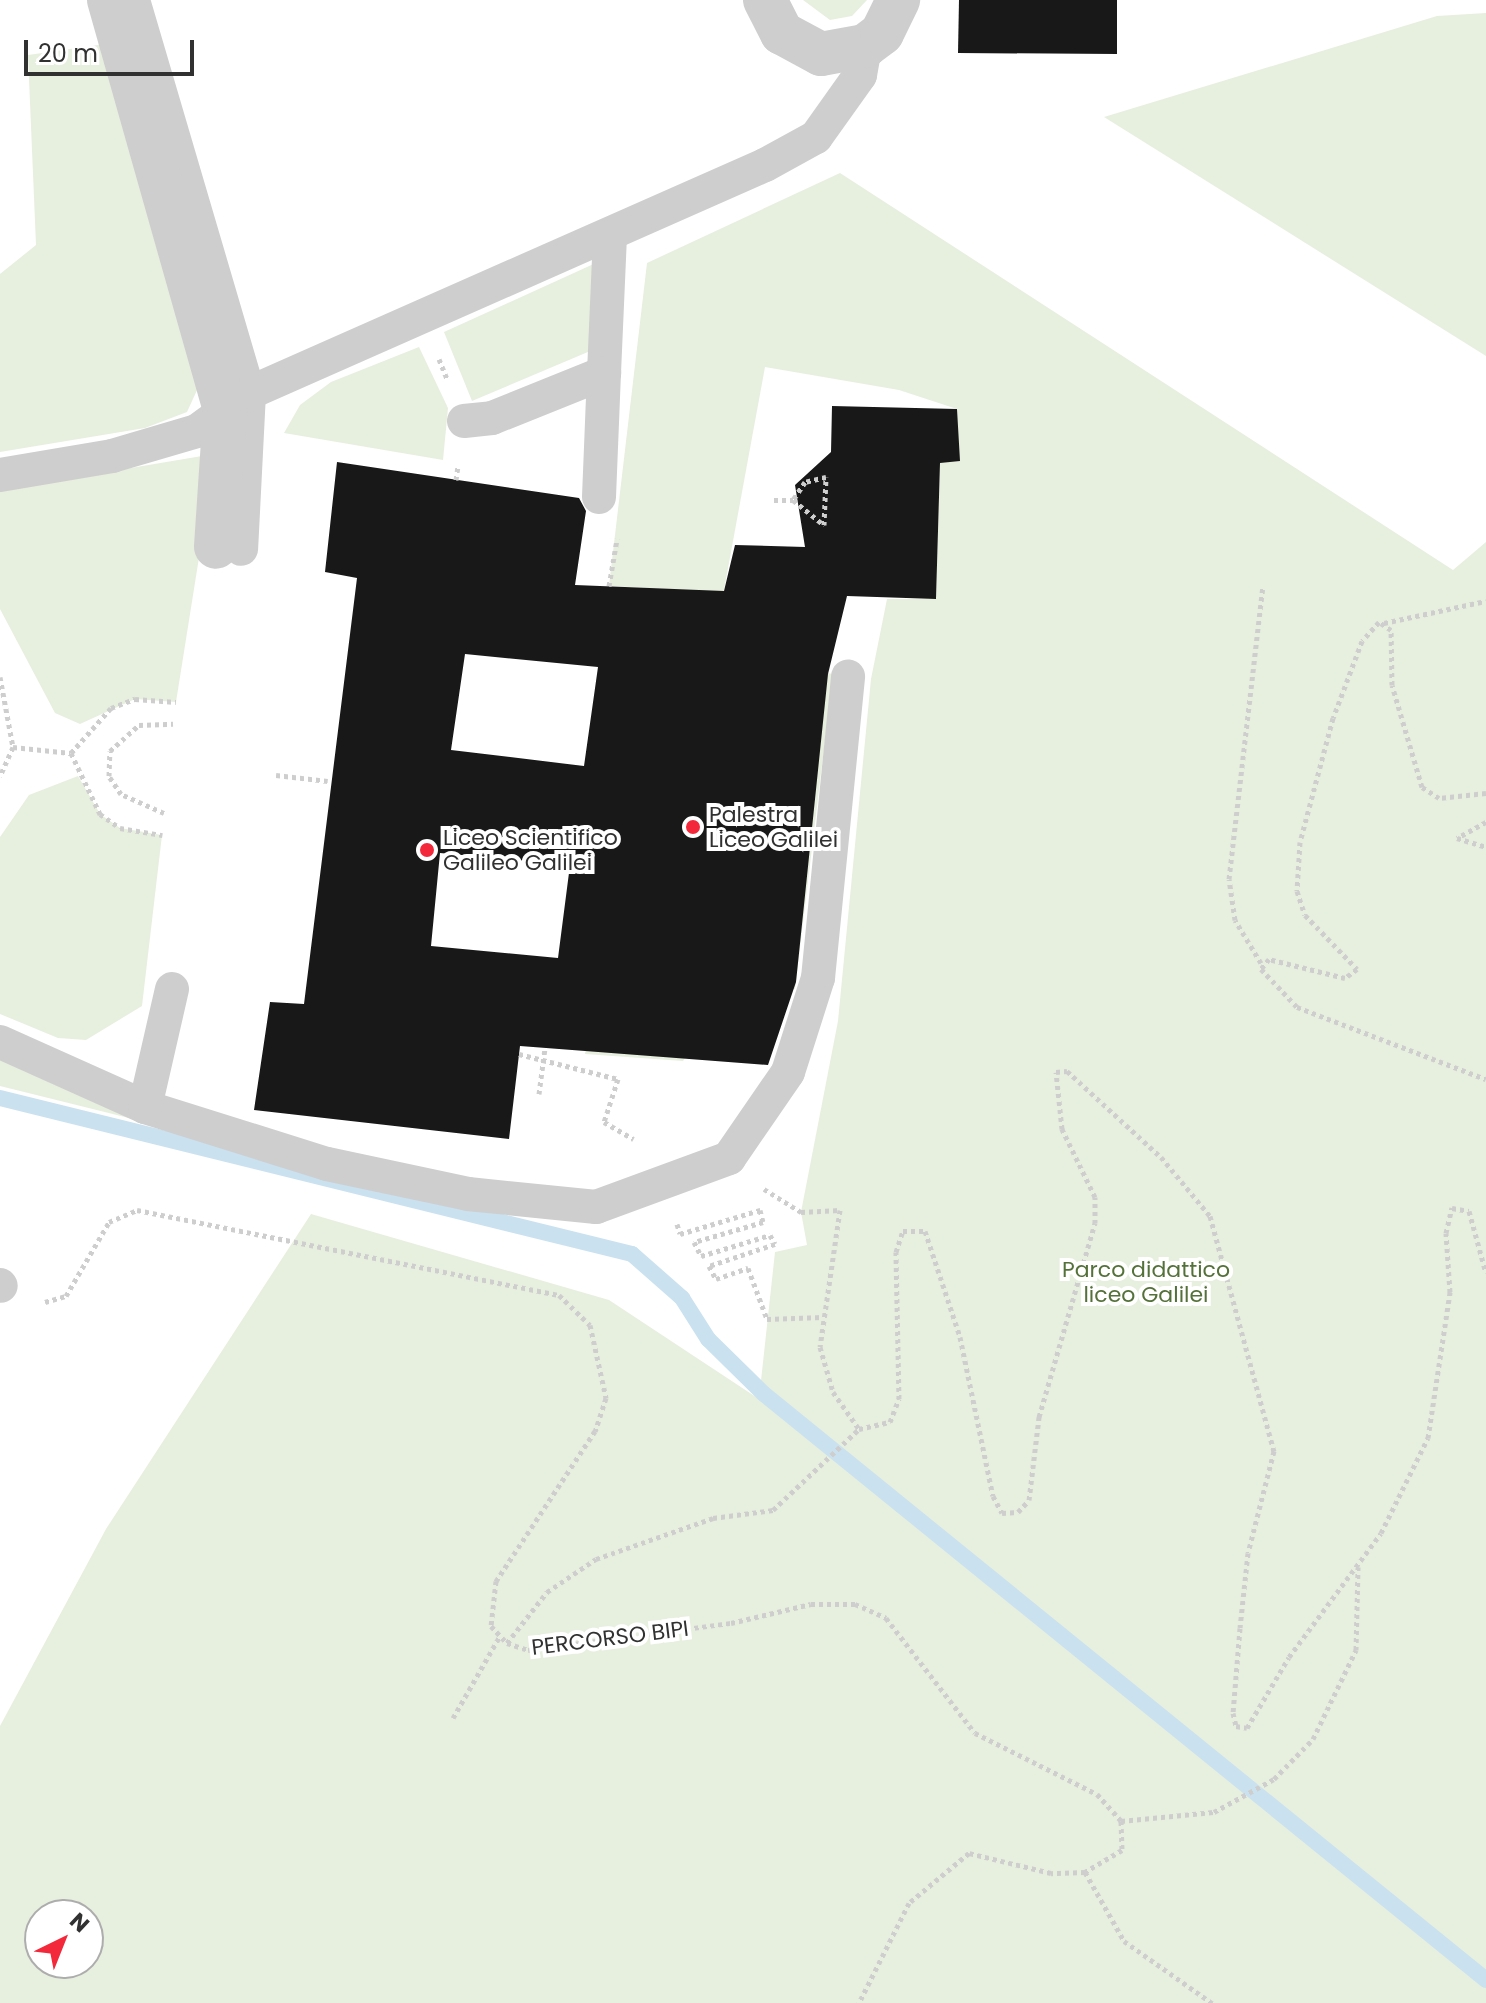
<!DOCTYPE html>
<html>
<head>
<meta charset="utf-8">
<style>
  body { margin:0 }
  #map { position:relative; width:1486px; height:2003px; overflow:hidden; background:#fff; font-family:Poppins,sans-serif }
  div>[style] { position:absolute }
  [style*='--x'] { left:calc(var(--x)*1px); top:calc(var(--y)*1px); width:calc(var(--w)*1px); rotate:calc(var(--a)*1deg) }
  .green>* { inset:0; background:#e7efdf }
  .stream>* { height:16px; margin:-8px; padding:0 8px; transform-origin:8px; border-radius:8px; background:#cae1ef }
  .building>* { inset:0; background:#181818 }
  .path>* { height:5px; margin-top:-2.5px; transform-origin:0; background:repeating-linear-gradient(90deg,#cecece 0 4px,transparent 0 8px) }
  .lane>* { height:34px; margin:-17px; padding:0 17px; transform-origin:17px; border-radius:17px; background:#cecece }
  .street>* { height:44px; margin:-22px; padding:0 22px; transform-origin:22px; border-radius:22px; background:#cecece }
  .path-bridge>* { height:5px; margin-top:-2.5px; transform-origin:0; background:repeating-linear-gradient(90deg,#cecece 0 4px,transparent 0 8px) }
  .dots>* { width:22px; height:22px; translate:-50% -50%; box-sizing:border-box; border:4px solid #fff; border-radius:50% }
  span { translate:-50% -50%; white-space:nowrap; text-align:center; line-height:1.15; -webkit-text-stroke:8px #fff; paint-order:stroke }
  .poi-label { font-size:22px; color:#313131 }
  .left { translate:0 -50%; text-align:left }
  .park-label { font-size:22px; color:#55713a }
  .street-label { font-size:22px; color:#313131 }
  .north { position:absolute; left:24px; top:1899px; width:80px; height:80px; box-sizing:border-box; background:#fff; border:2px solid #adadad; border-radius:50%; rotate:43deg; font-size:22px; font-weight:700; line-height:32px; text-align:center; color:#313131 }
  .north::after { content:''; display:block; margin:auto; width:28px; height:36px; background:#f3293b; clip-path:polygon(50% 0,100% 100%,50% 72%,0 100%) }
  .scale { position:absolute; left:24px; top:40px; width:170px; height:36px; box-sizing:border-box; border:4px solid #313131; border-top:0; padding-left:10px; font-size:24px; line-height:28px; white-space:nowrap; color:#313131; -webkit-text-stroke:6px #fff; paint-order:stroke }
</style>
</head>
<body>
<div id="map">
  <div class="green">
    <div style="clip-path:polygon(803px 0,867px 0,852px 16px,830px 20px)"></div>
    <div style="clip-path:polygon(1486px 13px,1486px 356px,1104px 117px,1437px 16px)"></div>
    <div style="clip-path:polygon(105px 44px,203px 377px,187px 412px,145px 428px,0 452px,0 274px,36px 245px,28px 55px)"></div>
    <div style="clip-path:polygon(evenodd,840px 173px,1453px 570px,1486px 542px,1486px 2003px,0 2003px,0 1726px,106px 1529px,311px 1214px,609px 1300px,759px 1399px,775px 1252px,807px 1245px,801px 1212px,838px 1021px,871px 679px,887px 599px,936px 599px,940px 463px,957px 409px,899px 390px,765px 367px,724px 590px,767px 662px,833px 674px,795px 989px,736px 985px,683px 1061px,585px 1054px,649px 588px,609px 586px,647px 263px,840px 173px,40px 1915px,88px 1915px,88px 1963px,40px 1963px,40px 1915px)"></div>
    <div style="clip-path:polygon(598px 262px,595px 349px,472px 401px,444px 332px)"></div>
    <div style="clip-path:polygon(419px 347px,448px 408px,443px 460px,284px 433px,300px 405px,331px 382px)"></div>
    <div style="clip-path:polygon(202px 456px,201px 545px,176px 702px,135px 699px,80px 724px,55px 713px,0 609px,0 490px)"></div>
    <div style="clip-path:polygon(78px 776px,100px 814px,120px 828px,162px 835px,142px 1006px,86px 1040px,58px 1038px,0 1014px,0 837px,29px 795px)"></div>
    <div style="clip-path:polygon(0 1055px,141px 1121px,0 1086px)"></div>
  </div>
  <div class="stream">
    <div style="--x:0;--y:1098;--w:651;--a:13.87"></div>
    <div style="--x:632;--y:1254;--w:67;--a:41.3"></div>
    <div style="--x:682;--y:1298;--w:49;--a:57.6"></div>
    <div style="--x:708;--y:1339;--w:78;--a:44.5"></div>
    <div style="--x:764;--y:1394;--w:930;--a:39.06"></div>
  </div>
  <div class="building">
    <div style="clip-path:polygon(959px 0,1117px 0,1117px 54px,958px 53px)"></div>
    <div style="clip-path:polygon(evenodd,832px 406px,957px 409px,960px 461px,940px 463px,936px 599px,847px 596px,828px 674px,796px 982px,768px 1065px,520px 1046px,509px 1139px,254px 1110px,270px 1002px,304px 1004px,357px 578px,325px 572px,337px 462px,579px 498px,586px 511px,575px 585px,724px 591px,735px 545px,805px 547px,795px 485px,831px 452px,832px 406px,465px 654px,598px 667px,584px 766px,451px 750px,465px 654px,832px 406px,440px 853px,570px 865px,558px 958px,431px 946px,440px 853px)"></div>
  </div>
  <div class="path">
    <div style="--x:439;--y:359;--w:22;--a:68"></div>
    <div style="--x:456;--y:480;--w:14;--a:-82"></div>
    <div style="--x:774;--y:500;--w:19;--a:0"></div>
    <div style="--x:793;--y:500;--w:40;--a:39"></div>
    <div style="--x:824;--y:525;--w:48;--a:-87.6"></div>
    <div style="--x:826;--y:477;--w:22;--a:167"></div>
    <div style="--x:805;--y:482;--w:22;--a:124"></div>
    <div style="--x:609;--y:586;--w:48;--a:-80.3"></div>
    <div style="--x:1384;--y:623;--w:104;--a:-12.2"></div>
    <div style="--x:0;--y:677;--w:71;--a:79.5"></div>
    <div style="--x:13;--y:747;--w:32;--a:114"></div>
    <div style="--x:13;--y:747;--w:58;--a:5.9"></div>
    <div style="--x:71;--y:753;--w:60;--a:-48.4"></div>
    <div style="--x:111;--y:708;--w:26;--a:-21"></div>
    <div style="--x:135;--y:699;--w:41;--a:4.2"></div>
    <div style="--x:71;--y:753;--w:68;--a:64.6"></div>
    <div style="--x:100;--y:814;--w:24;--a:35"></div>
    <div style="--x:120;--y:828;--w:43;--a:9.5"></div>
    <div style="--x:276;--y:775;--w:52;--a:6.6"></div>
    <div style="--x:1486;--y:793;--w:47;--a:173.9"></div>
    <div style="--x:1439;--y:798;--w:20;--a:-147"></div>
    <div style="--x:1422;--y:787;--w:106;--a:-106.4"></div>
    <div style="--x:1392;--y:685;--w:55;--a:-91"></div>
    <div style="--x:1391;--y:630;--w:14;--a:-146"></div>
    <div style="--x:1379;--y:622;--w:25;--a:132"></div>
    <div style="--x:1362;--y:641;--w:82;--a:110.6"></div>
    <div style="--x:1333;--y:718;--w:128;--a:104.9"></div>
    <div style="--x:1300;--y:842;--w:49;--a:93.5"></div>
    <div style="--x:1297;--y:891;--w:25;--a:72"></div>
    <div style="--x:1305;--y:915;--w:75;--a:46.1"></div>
    <div style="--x:1357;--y:969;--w:15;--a:143"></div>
    <div style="--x:1345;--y:978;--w:78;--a:-166"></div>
    <div style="--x:1269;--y:959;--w:13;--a:129"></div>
    <div style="--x:1261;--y:969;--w:52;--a:46.5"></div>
    <div style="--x:1297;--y:1007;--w:202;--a:20.9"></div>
    <div style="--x:164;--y:813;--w:47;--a:-156.2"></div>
    <div style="--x:121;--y:794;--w:22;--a:-124"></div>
    <div style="--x:109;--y:776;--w:25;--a:-88"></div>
    <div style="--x:110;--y:751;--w:39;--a:-42"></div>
    <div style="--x:139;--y:725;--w:34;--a:-2"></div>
    <div style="--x:1486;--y:822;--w:33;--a:151"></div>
    <div style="--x:1457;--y:838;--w:30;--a:17"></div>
    <div style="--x:1261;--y:963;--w:50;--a:-121.2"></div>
    <div style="--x:1235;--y:920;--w:41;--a:-98.3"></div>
    <div style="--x:1229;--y:879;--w:294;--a:-83.4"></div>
    <div style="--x:618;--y:1079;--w:45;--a:108"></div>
    <div style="--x:604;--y:1122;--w:34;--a:30"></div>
    <div style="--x:539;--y:1094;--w:46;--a:-82.6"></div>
    <div style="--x:764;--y:1189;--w:44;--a:31.9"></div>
    <div style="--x:801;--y:1212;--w:39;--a:-3"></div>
    <div style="--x:840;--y:1210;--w:138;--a:98.3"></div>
    <div style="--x:820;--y:1347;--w:47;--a:73.9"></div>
    <div style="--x:833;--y:1392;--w:45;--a:54.9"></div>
    <div style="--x:859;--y:1429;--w:32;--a:-13"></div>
    <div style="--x:890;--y:1422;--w:25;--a:-69"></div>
    <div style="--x:899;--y:1399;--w:147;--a:-91.2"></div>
    <div style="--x:896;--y:1252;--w:22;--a:-72"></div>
    <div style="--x:903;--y:1231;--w:22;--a:0"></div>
    <div style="--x:925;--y:1231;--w:112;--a:71.7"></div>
    <div style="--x:960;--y:1337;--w:162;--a:78.3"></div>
    <div style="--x:993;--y:1496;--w:19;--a:62"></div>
    <div style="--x:1002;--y:1513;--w:16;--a:-4"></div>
    <div style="--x:1018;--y:1512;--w:16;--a:-47"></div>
    <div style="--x:1029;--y:1500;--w:84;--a:-83.1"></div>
    <div style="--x:1039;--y:1417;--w:202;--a:-73.9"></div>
    <div style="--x:1095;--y:1223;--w:26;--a:-90"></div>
    <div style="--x:1095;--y:1197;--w:76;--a:-115.9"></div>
    <div style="--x:1062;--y:1129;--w:57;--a:-96"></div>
    <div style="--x:1056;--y:1072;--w:11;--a:-5"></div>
    <div style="--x:1067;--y:1071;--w:127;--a:42.5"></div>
    <div style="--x:1161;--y:1157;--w:77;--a:50.3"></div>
    <div style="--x:1210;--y:1216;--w:244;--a:74.8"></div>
    <div style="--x:1274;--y:1451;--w:105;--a:104.3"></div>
    <div style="--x:1248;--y:1553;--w:75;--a:96.1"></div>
    <div style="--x:1240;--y:1628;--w:85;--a:94.7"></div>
    <div style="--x:1233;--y:1713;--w:13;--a:77"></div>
    <div style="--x:1236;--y:1726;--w:11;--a:10"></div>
    <div style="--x:1247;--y:1728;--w:82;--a:-59.4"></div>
    <div style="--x:1289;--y:1657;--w:154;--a:-53.4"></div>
    <div style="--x:1381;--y:1533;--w:106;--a:-63.7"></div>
    <div style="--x:1428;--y:1438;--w:148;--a:-81.4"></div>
    <div style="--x:1450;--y:1292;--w:59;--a:-93.9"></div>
    <div style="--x:1446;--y:1233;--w:26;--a:-77"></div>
    <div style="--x:1452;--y:1208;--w:17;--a:10"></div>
    <div style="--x:1469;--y:1211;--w:64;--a:74.7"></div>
    <div style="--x:677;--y:1224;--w:10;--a:73"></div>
    <div style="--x:680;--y:1234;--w:84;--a:-16.7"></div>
    <div style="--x:760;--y:1210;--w:12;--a:76"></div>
    <div style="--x:763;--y:1222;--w:72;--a:163.8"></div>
    <div style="--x:694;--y:1242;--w:16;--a:63"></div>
    <div style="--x:701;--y:1256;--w:72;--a:-16.9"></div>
    <div style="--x:770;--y:1235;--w:10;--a:61"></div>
    <div style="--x:775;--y:1244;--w:70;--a:161.6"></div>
    <div style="--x:709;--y:1266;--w:15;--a:62"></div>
    <div style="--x:716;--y:1279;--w:34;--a:-19"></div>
    <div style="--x:748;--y:1268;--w:54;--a:69.6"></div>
    <div style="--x:767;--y:1319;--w:56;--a:-2"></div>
    <div style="--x:45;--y:1302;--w:22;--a:-16"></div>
    <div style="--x:66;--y:1296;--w:86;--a:-59.8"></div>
    <div style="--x:109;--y:1222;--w:30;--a:-23"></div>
    <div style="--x:137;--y:1210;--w:430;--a:11.4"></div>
    <div style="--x:559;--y:1295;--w:43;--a:44.1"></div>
    <div style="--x:590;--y:1325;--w:75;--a:77.6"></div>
    <div style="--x:606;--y:1398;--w:35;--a:108"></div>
    <div style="--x:595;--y:1431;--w:180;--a:123.4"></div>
    <div style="--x:496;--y:1581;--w:45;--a:96.3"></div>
    <div style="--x:491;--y:1626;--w:23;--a:47"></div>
    <div style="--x:507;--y:1643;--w:22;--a:18"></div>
    <div style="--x:528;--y:1650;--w:205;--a:-7.6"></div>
    <div style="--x:731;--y:1623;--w:82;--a:-13.4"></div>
    <div style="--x:811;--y:1604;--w:44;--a:0"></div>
    <div style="--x:855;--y:1604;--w:34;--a:24"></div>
    <div style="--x:886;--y:1618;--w:145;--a:52.3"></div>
    <div style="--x:975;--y:1733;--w:136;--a:26.6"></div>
    <div style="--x:1097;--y:1794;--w:36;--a:48"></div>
    <div style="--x:1121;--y:1821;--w:29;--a:88"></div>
    <div style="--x:1122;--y:1850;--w:43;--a:149.3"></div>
    <div style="--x:1085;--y:1872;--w:34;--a:178"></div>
    <div style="--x:1051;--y:1873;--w:84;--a:-166.3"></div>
    <div style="--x:969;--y:1853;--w:78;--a:140.2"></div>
    <div style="--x:909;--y:1903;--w:112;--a:116.6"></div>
    <div style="--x:507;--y:1643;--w:65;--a:-51.9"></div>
    <div style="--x:547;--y:1592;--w:59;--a:-34"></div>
    <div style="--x:596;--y:1559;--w:124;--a:-19.3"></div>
    <div style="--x:713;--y:1518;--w:61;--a:-7.6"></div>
    <div style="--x:773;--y:1510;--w:118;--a:-43.3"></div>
    <div style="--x:453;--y:1718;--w:95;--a:-60.2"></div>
    <div style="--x:1121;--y:1821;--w:93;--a:-5.5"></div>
    <div style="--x:1214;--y:1812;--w:68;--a:-28.8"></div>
    <div style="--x:1274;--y:1779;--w:56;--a:-45.7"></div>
    <div style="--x:1313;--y:1739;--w:99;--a:-64.2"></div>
    <div style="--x:1356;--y:1650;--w:83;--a:-88.6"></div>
    <div style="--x:1085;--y:1872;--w:79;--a:60.5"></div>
    <div style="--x:1124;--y:1941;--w:108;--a:35.2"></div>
  </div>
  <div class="lane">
    <div style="--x:133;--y:0;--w:410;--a:73.6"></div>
    <div style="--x:249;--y:393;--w:156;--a:92.9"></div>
    <div style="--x:464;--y:421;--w:28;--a:-6"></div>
    <div style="--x:492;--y:418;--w:121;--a:-21.9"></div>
    <div style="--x:604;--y:373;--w:138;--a:-87.5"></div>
    <div style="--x:0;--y:475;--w:114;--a:-9.6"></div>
    <div style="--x:112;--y:456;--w:89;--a:-16.4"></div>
    <div style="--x:197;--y:431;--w:64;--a:-36.2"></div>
    <div style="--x:249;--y:393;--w:564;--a:-23.84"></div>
    <div style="--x:765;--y:165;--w:58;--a:-28.8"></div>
    <div style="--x:816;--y:137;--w:76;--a:-54.6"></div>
    <div style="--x:860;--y:75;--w:29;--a:-80"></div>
    <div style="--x:599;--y:497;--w:124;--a:-87.7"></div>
    <div style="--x:0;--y:1042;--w:159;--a:24.1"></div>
    <div style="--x:145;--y:1107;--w:191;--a:17.4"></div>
    <div style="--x:327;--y:1164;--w:144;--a:12"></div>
    <div style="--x:468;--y:1194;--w:129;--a:5.8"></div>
    <div style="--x:596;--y:1207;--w:142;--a:-20.2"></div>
    <div style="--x:729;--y:1158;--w:104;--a:-55.5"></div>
    <div style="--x:788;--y:1072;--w:99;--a:-72.3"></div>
    <div style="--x:818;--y:978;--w:303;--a:-84.3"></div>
    <div style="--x:145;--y:1107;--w:121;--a:-77.1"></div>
    <div style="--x:0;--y:1285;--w:1;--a:45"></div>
  </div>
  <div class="street">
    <div style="--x:109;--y:0;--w:427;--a:74.2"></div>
    <div style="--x:225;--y:411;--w:136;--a:93.8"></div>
    <div style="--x:765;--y:0;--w:37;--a:63"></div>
    <div style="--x:782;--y:33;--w:44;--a:28.3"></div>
    <div style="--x:821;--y:54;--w:45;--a:-10.3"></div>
    <div style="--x:865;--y:46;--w:21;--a:-37"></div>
    <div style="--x:882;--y:33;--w:37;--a:-64"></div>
  </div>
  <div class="path-bridge">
    <div style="--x:519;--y:1054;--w:102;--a:14.2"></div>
  </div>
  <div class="dots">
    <div style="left:693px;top:827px;background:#f3293b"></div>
    <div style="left:427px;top:850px;background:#f3293b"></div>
  </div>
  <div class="poi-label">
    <span class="left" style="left:709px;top:827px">Palestra<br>Liceo Galilei</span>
    <span class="left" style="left:443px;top:850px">Liceo Scientifico<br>Galileo Galilei</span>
  </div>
  <div class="park-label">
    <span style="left:1146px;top:1282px">Parco didattico<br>liceo Galilei</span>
  </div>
  <div class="street-label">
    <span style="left:610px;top:1638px;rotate:-7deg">PERCORSO BIPI</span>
  </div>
  <div class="north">N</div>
  <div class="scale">20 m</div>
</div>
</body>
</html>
